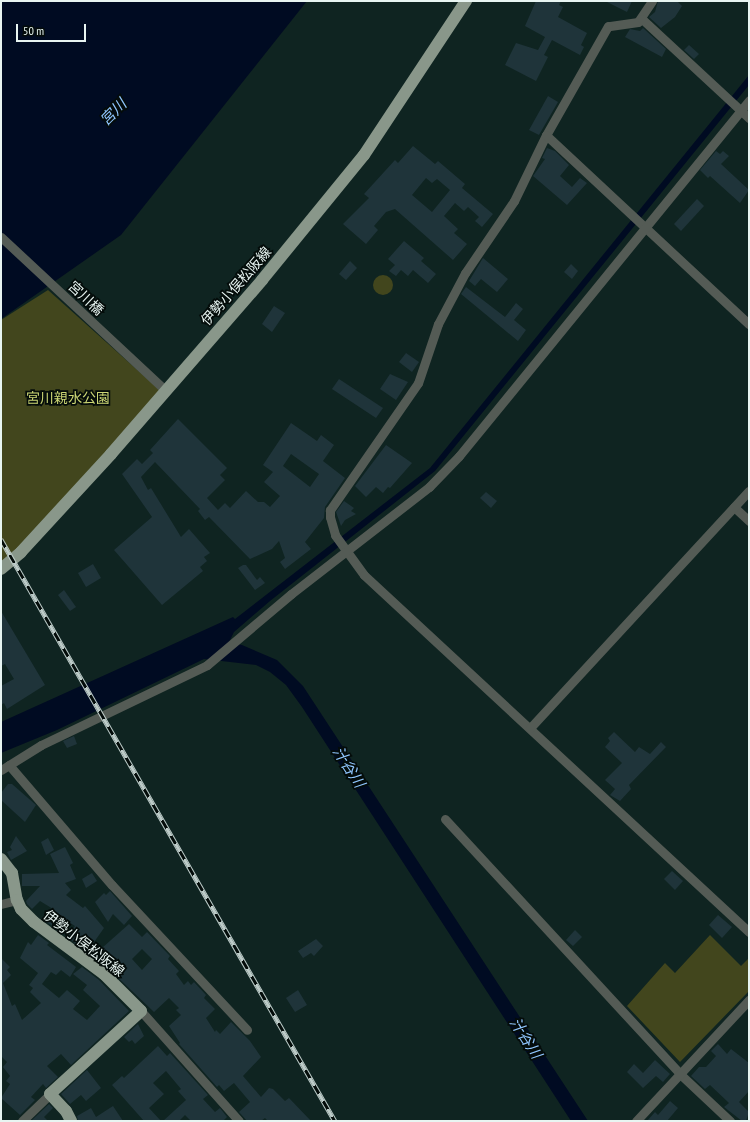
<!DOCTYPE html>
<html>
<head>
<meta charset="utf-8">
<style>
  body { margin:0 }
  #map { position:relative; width:750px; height:1122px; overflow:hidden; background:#0f2421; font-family:"PT Sans Narrow","Noto Sans JP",sans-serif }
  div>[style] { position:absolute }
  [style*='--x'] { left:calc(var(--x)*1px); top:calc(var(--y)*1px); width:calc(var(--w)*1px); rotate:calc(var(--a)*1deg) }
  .green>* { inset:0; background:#42461d }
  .round { border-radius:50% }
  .water>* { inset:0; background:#000b22 }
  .building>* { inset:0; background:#1f343a }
  .minor>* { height:9px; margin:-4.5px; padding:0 4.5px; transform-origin:4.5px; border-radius:4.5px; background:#545b55 }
  .major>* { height:12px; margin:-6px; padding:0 6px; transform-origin:6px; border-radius:6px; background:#89978a }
  .rail>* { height:4.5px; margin-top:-2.25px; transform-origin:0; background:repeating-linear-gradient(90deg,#040c0a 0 9px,#bdcbc8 0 18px); box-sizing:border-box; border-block:1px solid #bdcbc8 }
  span { translate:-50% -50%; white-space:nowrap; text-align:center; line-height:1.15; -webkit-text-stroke:3.5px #040c0a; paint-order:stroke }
  .street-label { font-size:14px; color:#e8f5f2 }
  .park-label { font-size:14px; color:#ccd674 }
  .water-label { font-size:15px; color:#90c6ff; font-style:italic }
  .frame { position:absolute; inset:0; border:2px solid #e8f5f2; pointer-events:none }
  .scale { position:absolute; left:16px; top:24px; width:70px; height:18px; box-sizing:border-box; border:2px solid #e8f5f2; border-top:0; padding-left:5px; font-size:12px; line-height:14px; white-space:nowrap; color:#e8f5f2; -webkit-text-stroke:3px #040c0a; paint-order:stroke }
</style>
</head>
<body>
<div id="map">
  <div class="green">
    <div class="round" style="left:373px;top:275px;width:20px;height:20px"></div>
    <div style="clip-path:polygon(48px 290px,163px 393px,1px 569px,1px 320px)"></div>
    <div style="clip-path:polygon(710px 935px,741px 966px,749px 958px,749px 991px,680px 1062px,627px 1006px,665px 963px,675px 973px)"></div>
  </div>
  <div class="water">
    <div style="clip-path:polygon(1px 1px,307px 1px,121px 235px,1px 319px)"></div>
    <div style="clip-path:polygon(749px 75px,749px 85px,435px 471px,270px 601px,234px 632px,229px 642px,242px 645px,277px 660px,303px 686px,588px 1121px,571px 1121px,302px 707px,286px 685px,270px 672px,256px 665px,204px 659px,57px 730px,1px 753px,1px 722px,233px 617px,235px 619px,430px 468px)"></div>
  </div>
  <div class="building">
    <div style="clip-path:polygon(536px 1px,561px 1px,559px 5px,563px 7px,558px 17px,587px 33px,581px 45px,584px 47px,580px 55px,552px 40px,544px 55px,548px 57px,536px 81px,505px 65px,516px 43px,538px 50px,545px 37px,525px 26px)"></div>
    <div style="clip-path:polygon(605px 1px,632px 1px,627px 12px)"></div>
    <div style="clip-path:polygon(658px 1px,677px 1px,682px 6px,675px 17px,661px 28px,649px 17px,655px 12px)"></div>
    <div style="clip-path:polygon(643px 28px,666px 49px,662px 57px,625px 37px,630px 29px,640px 31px)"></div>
    <div style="clip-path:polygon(689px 45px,699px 54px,694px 59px,684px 50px)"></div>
    <div style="clip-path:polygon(548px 96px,558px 102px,539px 135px,529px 130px)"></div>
    <div style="clip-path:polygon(evenodd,413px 146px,435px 164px,438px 161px,465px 184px,462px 188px,493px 214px,482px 227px,475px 221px,479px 217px,468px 207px,464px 211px,455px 203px,444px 216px,458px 229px,454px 233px,467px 244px,453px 260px,395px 209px,386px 212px,374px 226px,378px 230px,366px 244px,343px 224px,369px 198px,364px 194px,395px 160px,398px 163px,413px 146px,426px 178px,432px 183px,437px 179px,450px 190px,432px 212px,412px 195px,426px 178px)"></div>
    <div style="clip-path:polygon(547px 148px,555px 151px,569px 165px,560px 176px,572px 187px,580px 178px,587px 183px,567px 205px,533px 176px,545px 159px,542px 158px)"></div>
    <div style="clip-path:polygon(716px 151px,720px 154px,723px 151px,729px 156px,721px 164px,749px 190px,740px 203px,710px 176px,708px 178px,700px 170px)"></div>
    <div style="clip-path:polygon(697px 199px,704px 206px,681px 231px,674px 224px)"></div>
    <div style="clip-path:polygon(404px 241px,424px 258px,421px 261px,436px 274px,428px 283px,413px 270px,408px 276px,401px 270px,396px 276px,389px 271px,395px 265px,388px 259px)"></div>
    <div style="clip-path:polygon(483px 258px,508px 279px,497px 292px,481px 279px,475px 286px,469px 281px)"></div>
    <div style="clip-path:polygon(350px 261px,357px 268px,346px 280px,339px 274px)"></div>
    <div style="clip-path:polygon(571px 264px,578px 271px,572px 279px,564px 272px)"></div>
    <div style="clip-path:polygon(466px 287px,505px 317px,516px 303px,523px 309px,514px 320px,526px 330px,518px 341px,461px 294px)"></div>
    <div style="clip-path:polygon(274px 306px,285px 313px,272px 332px,262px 324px)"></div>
    <div style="clip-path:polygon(406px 353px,419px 362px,412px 372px,399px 362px)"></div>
    <div style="clip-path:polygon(390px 374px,408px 382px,396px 400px,380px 389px)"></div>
    <div style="clip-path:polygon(339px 379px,383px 408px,376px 418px,332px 389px)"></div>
    <div style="clip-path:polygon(evenodd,178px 419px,227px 468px,220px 475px,225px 480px,207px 498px,218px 510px,225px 503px,230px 508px,246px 491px,258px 502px,264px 502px,270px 507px,280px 496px,264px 482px,273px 472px,263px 465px,291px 423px,317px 441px,321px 435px,334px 445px,323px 461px,345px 478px,325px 507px,324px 518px,305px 542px,311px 549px,285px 569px,280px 562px,285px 558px,279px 541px,272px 549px,250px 559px,209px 517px,205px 520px,198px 511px,200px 509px,155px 462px,141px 477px,148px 490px,151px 488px,181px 537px,189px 529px,210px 553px,204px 557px,207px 561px,200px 567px,203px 571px,162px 605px,114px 550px,152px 517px,122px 474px,137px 459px,142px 464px,153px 453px,150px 450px,178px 419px,291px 454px,319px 474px,310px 487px,283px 466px,291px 454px)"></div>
    <div style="clip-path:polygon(386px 445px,412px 463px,390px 488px,388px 487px,383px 493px,376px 487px,366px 497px,355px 486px)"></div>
    <div style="clip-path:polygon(486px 492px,497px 501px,491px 508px,480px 498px)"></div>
    <div style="clip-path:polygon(344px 501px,354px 508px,351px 511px,356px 514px,345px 520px,341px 526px,336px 512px)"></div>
    <div style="clip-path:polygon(93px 564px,101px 578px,86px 587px,78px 573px)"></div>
    <div style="clip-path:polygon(243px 565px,246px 565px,257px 580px,260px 577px,265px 583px,255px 590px,238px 568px)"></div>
    <div style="clip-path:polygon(64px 590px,76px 607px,70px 611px,58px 595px)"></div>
    <div style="clip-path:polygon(1px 611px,45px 685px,7px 709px,4px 703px,1px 705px,1px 686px,14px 679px,5px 664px,1px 666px)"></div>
    <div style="clip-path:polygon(614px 732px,635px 752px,639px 747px,650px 754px,661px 742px,666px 747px,629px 785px,631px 789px,620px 801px,610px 795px,615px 789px,605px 780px,622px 763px,605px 747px,610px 741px,608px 738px)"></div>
    <div style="clip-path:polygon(74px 736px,77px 744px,67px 748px,63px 741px)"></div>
    <div style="clip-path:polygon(8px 784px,12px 784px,36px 805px,25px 822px,1px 800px,1px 793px)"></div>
    <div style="clip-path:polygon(16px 836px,27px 851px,11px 860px,7px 852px,12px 850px,10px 847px)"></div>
    <div style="clip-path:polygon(48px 838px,54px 850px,46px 855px,41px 842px)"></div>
    <div style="clip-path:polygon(65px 847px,73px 863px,70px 865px,76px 879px,65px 883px,71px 890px,66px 895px,83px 908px,85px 906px,104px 928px,87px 952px,67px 937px,75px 926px,61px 917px,54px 927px,45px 921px,53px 909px,40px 901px,32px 909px,27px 904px,26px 901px,40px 886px,22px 886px,22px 874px,59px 873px,50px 854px)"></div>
    <div style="clip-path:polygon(672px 871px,683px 881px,675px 890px,664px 879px)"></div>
    <div style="clip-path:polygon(92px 873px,97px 881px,86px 888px,82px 879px)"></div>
    <div style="clip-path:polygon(110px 891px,132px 916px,124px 925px,113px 914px,108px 922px,95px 902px,104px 893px,106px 895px)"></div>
    <div style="clip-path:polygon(718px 915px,732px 927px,722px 938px,709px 925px)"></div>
    <div style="clip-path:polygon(evenodd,129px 924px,142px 937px,147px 932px,170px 956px,168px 959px,179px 971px,176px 974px,184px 985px,188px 981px,191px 985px,194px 982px,206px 995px,204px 998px,215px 1009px,206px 1018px,215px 1032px,216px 1030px,220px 1034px,231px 1022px,250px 1041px,261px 1057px,243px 1076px,261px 1097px,269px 1088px,273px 1089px,285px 1101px,289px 1098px,311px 1121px,268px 1121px,265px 1118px,261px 1121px,247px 1121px,239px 1112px,250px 1102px,234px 1083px,224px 1091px,219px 1085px,217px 1087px,179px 1044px,180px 1043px,169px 1026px,181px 1015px,176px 1010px,179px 1008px,169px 998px,154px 1012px,109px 969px,93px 956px,129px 924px,142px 949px,152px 959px,142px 970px,132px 959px,142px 949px)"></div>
    <div style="clip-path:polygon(575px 930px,582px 937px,573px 946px,566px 940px)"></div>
    <div style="clip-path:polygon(38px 935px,49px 943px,47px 945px,76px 967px,70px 977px,61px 970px,56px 975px,51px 972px,42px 984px,59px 998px,67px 990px,80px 1001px,73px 1009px,87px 1020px,100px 1006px,83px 990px,87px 985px,73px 974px,82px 967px,99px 980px,129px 1011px,71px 1065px,61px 1054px,47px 1066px,58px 1077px,46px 1088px,43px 1084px,31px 1097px,35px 1100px,20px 1115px,1px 1098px,10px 1084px,6px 1081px,10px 1076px,3px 1067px,7px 1062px,1px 1056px,1px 958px,10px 967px,7px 970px,11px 975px,3px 983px,12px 1006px,15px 1004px,22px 1020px,41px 1003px,30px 992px,33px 988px,29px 985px,38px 973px,20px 958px,28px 942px,31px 945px)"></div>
    <div style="clip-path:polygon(316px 939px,323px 946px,314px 956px,311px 953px,303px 958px,298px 951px)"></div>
    <div style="clip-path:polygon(298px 990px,307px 1005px,295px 1012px,286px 998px)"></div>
    <div style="clip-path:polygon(138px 1024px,144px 1036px,135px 1044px,132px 1040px,129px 1042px,124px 1037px)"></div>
    <div style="clip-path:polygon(718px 1044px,727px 1054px,731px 1049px,749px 1063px,749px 1091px,739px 1102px,749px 1112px,746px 1121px,742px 1121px,724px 1107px,729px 1103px,710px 1085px,705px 1089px,691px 1076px,699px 1067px,706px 1067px,716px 1056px,711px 1051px)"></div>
    <div style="clip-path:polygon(158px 1046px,167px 1056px,170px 1053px,208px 1095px,203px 1099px,215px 1112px,220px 1108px,227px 1117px,223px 1121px,191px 1121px,185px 1115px,179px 1121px,163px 1121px,186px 1100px,178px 1091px,181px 1089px,166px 1071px,153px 1083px,164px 1094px,149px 1108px,161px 1121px,144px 1121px,112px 1085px,122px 1076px,124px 1078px)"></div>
    <div style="clip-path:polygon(655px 1060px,670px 1074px,663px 1082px,656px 1076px,643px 1088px,627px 1072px,634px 1064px,643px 1073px)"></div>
    <div style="clip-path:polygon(87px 1070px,101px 1088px,86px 1101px,81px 1095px,70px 1104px,61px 1094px)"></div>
    <div style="clip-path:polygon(670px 1101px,678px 1108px,667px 1121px,647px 1121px,655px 1112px,658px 1115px)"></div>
    <div style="clip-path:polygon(49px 1104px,53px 1108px,44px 1117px,48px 1121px,31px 1121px)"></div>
    <div style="clip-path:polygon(113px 1106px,123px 1121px,78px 1121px,77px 1116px,91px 1108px,96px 1117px)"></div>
  </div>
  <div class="minor">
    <div style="--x:652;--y:1;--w:25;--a:124"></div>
    <div style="--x:638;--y:22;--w:30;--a:172"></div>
    <div style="--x:608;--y:26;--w:125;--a:119.6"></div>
    <div style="--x:546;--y:135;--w:73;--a:115.9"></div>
    <div style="--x:514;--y:201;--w:87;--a:124.2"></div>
    <div style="--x:465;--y:273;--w:58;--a:117.9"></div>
    <div style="--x:438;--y:324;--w:62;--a:108.7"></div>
    <div style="--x:418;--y:383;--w:155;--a:124.7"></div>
    <div style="--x:330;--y:510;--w:7;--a:90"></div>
    <div style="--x:330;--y:517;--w:19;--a:74"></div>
    <div style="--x:335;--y:535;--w:49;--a:54.1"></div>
    <div style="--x:364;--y:575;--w:525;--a:42.84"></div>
    <div style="--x:642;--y:19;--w:146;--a:42.8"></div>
    <div style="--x:546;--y:135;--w:277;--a:43"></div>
    <div style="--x:1;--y:237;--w:224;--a:43"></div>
    <div style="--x:734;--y:507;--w:21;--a:43"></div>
    <div style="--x:530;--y:728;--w:323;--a:-47.3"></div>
    <div style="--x:9;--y:765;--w:158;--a:49.4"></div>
    <div style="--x:112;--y:885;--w:198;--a:47"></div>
    <div style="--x:1;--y:770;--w:47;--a:-32"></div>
    <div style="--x:41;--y:745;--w:184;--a:-25.7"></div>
    <div style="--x:207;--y:665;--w:110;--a:-40.2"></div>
    <div style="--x:291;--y:594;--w:175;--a:-37.8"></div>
    <div style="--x:429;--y:487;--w:43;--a:-45.9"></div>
    <div style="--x:459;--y:456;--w:459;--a:-50.8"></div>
    <div style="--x:445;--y:819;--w:347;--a:47.3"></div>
    <div style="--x:680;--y:1074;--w:69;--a:43.2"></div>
    <div style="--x:1;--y:904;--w:16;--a:-14"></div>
    <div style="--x:141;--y:1011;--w:147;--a:48.3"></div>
    <div style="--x:22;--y:1121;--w:39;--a:-44"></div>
    <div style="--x:636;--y:1121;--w:166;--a:-47"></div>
  </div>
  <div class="major">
    <div style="--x:1;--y:569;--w:26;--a:-40"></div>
    <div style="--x:21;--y:552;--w:133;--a:-47.4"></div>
    <div style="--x:111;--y:454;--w:230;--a:-49"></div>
    <div style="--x:262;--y:280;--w:161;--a:-50.8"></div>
    <div style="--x:364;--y:155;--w:185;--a:-56.5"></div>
    <div style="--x:1;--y:859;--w:18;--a:52"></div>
    <div style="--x:12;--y:873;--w:27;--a:80"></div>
    <div style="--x:17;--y:900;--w:10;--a:66"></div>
    <div style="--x:21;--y:909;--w:18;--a:45"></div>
    <div style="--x:34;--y:922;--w:87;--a:36.6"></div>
    <div style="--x:104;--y:974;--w:52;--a:45"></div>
    <div style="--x:141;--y:1011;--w:123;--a:137.6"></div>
    <div style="--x:50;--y:1094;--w:23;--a:47"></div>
    <div style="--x:66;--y:1111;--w:11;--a:63"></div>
  </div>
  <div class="rail">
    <div style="--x:1;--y:539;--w:671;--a:60.15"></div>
  </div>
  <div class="street-label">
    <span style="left:236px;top:286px;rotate:-49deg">伊勢小俣松阪線</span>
    <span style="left:86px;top:298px;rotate:43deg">宮川橋</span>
    <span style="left:84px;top:943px;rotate:38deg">伊勢小俣松阪線</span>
  </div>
  <div class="park-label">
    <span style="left:68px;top:398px">宮川親水公園</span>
  </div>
  <div class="water-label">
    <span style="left:113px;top:112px;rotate:-45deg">宮川</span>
    <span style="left:349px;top:767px;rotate:57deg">汁谷川</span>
    <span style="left:526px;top:1038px;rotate:57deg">汁谷川</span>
  </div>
  <div class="frame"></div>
  <div class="scale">50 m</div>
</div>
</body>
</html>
